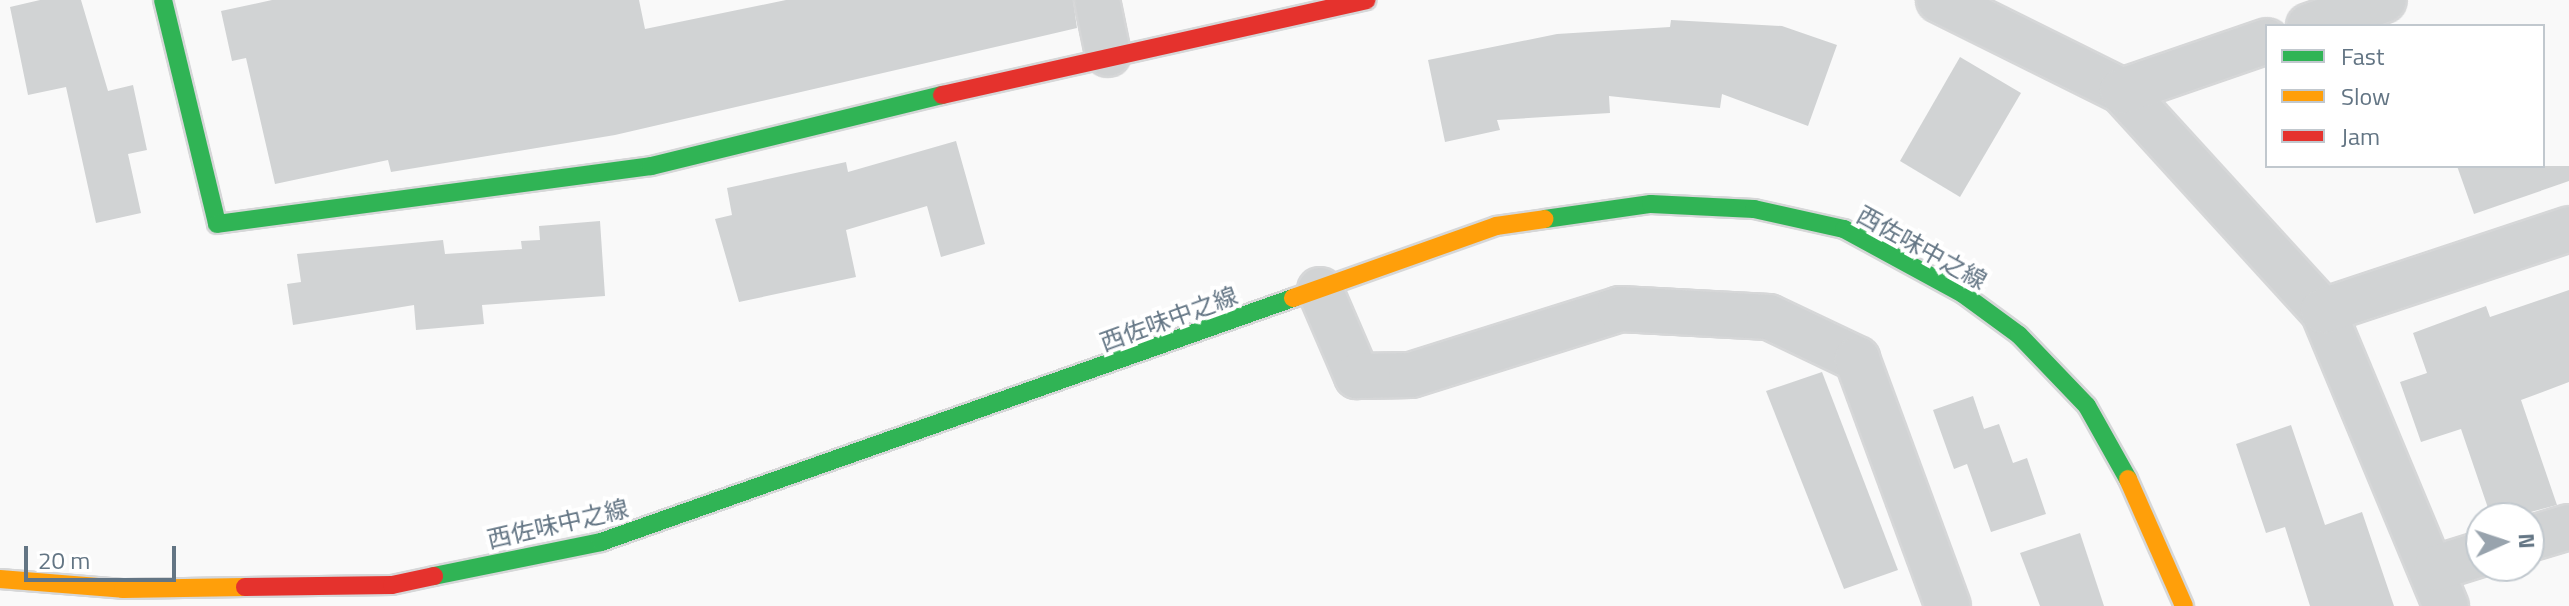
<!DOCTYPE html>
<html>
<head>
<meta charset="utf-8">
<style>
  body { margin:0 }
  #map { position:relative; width:2569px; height:606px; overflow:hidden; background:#f9f9f9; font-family:"Titillium Web","Noto Sans JP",sans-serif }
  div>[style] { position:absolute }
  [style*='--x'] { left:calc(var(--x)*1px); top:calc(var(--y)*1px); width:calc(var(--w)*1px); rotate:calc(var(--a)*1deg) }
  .building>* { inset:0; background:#d1d3d4 }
  .roads { filter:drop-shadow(2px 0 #d6d7d8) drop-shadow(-2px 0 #d6d7d8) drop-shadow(0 2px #d6d7d8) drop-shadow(0 -2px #d6d7d8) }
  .street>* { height:44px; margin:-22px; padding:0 22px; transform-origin:22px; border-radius:22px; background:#d1d3d4 }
  .fast>* { height:18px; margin:-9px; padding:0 9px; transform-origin:9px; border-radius:9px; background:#30b455 }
  .slow>* { height:18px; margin:-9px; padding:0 9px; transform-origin:9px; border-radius:9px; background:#ff9f0a }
  .jam>* { height:18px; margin:-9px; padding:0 9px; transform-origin:9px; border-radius:9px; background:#e5322d }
  span { translate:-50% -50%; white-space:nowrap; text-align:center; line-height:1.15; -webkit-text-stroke:8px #fff; paint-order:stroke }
  .street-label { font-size:24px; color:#637584 }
  .legend { position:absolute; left:2265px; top:24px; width:280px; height:144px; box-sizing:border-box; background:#fff; border:2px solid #c1c8ce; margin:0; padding:10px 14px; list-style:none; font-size:24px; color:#637584 }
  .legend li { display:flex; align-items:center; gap:16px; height:40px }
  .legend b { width:40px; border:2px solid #c1c8ce }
  .north { position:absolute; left:2465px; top:502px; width:80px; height:80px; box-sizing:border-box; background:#fff; border:2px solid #c1c8ce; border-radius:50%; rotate:87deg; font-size:22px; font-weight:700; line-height:32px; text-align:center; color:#637584 }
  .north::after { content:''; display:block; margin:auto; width:28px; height:36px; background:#98a3ad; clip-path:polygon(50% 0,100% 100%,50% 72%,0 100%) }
  .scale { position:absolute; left:24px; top:546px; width:152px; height:36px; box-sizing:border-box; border:4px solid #637584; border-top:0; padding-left:10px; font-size:24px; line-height:28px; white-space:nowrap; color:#637584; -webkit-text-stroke:6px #fff; paint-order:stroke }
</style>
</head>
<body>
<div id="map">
  <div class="building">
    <div style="clip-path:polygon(40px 0,81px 0,108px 91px,133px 85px,147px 150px,128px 154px,141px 213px,96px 223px,66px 87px,28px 95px,10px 7px)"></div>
    <div style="clip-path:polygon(272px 0,639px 0,645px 29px,786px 0,1073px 0,1077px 28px,615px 135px,391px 172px,388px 160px,275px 184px,246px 58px,232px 61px,221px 11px)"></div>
    <div style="clip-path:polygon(1671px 20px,1782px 26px,1837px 45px,1808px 126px,1722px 94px,1720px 108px,1609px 96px,1610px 113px,1497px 120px,1500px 130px,1445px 142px,1428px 60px,1557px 34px,1670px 27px)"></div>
    <div style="clip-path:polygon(1960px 57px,2021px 93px,1960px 197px,1900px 161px)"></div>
    <div style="clip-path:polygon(956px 141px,985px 244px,941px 257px,927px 206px,846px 230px,856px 277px,739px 302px,715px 219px,732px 215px,727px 188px,846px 162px,848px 172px)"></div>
    <div style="clip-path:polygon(2457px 166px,2569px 166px,2569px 181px,2474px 214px)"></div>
    <div style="clip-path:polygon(600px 221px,605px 296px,482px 305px,484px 324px,416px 330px,414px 305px,293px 325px,287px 284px,301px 282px,297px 254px,443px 240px,445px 254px,522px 249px,521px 241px,540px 240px,539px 226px)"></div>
    <div style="clip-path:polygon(2569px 290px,2569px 382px,2521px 400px,2557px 505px,2508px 518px,2502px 503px,2488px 508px,2461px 429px,2421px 442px,2400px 382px,2427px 373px,2413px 333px,2486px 306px,2490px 317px)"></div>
    <div style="clip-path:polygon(1822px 372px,1898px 570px,1844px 589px,1766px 391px)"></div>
    <div style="clip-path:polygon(1973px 396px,1984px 429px,1999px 424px,2013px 463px,2027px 458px,2046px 514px,1991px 532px,1967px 464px,1954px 469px,1933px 410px)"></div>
    <div style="clip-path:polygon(2291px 425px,2325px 525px,2362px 512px,2394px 606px,2310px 606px,2285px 527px,2266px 533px,2236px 444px)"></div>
    <div style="clip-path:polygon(2080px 533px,2104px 606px,2040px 606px,2020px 553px)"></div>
  </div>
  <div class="roads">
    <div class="street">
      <div style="--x:1097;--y:0;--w:55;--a:78.5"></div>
      <div style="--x:1939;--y:0;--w:204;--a:26.4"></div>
      <div style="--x:2122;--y:91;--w:298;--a:47.6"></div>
      <div style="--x:2323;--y:311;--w:320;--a:67.4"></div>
      <div style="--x:2309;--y:26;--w:79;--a:-19.1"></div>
      <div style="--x:2122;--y:91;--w:153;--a:-19"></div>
      <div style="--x:1320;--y:290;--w:94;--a:66.7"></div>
      <div style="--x:1357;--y:376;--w:54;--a:-1.1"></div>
      <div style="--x:1411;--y:375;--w:219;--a:-17.5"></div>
      <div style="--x:1620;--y:309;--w:149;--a:3.1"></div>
      <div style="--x:1769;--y:317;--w:98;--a:25.5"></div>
      <div style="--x:1857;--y:359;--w:263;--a:69.8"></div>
      <div style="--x:2323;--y:311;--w:259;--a:-18.4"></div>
      <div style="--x:2529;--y:539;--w:42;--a:-16.7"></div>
      <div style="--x:2436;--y:568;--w:47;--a:-17.3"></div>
    </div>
    <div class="fast">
      <div style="--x:163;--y:0;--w:230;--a:76.4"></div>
      <div style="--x:217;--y:224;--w:438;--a:-7.6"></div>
      <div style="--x:651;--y:166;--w:300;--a:-13.7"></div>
      <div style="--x:1545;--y:219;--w:107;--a:-8.1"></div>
      <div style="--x:1651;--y:204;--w:103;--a:2.8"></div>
      <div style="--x:1754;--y:209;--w:92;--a:12.5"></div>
      <div style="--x:1844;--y:229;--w:136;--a:28.6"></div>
      <div style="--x:1963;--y:294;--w:69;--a:36.2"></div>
      <div style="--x:2019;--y:335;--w:98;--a:46.2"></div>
      <div style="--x:2087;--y:406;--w:84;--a:60.7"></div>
      <div style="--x:434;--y:576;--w:170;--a:-11.5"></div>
      <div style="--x:601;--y:542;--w:734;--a:-19.42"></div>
    </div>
    <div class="slow">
      <div style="--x:1293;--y:298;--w:215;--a:-19.5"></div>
      <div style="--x:1496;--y:226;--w:49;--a:-8.1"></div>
      <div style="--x:2128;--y:479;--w:139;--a:66.2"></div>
      <div style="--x:0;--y:579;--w:123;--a:4.6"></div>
      <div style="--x:123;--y:589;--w:122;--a:-0.9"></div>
    </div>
    <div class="jam">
      <div style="--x:942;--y:95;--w:435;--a:-12.6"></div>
      <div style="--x:245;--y:587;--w:147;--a:-0.8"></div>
      <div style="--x:392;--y:585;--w:43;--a:-12.1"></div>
    </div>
  </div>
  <div class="street-label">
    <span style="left:1922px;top:248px;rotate:29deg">西佐味中之線</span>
    <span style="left:1169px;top:319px;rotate:-20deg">西佐味中之線</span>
    <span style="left:558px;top:524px;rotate:-13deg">西佐味中之線</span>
  </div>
  <ul class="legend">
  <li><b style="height:10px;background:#30b455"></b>Fast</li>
  <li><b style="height:10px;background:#ff9f0a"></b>Slow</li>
  <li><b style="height:10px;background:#e5322d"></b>Jam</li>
  </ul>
  <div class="north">N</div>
  <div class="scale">20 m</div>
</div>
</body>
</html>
